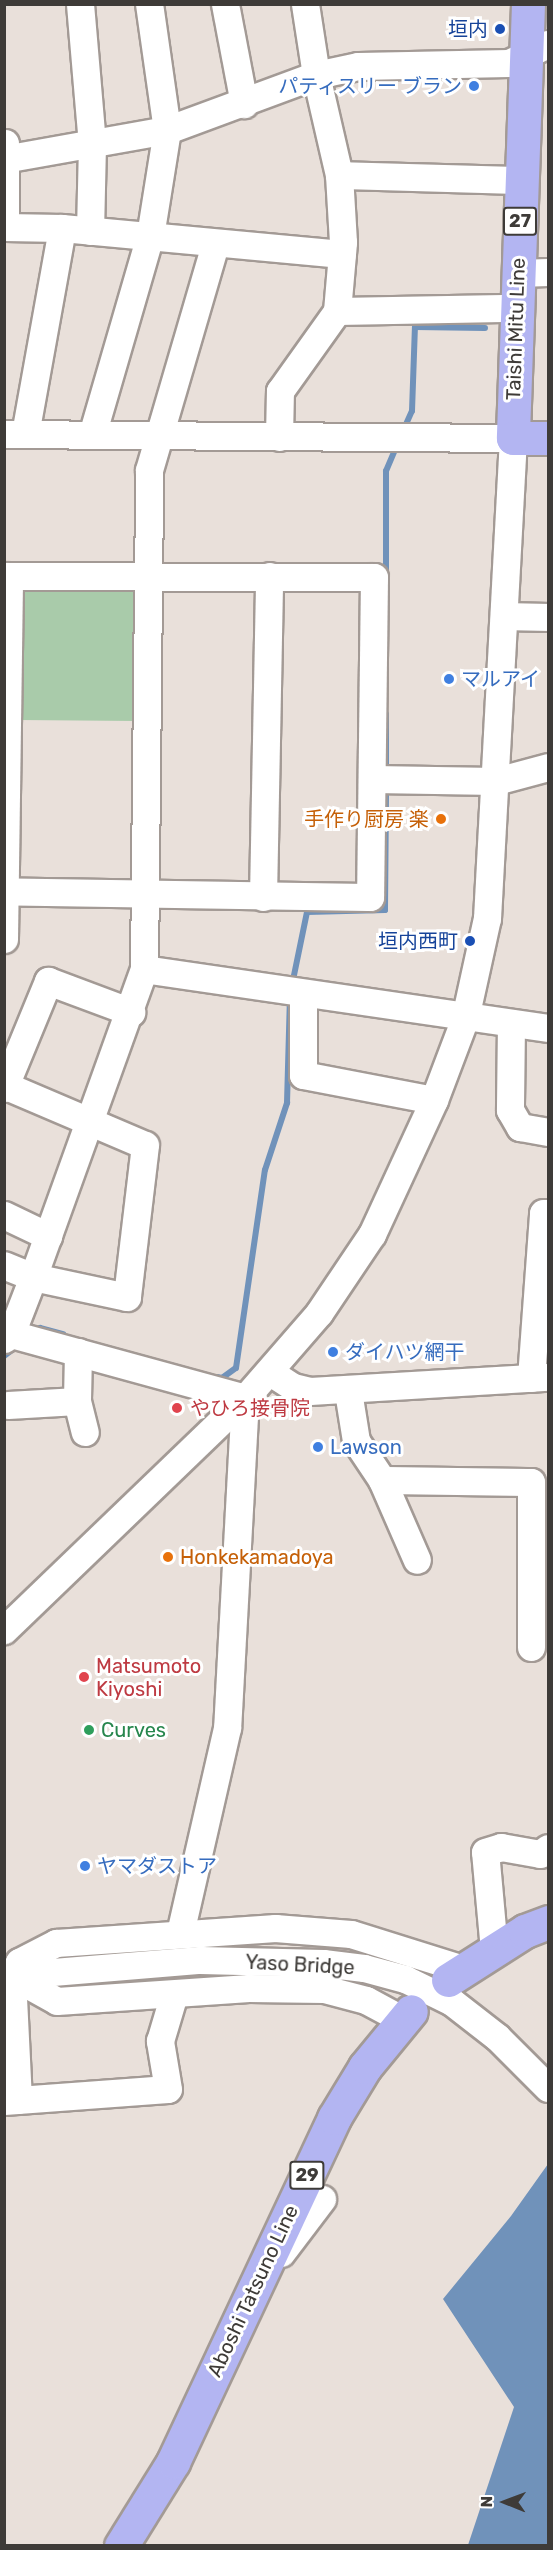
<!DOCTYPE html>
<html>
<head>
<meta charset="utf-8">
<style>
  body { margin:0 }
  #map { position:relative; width:553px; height:2550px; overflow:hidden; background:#e9e0da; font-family:Rubik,"Noto Sans JP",sans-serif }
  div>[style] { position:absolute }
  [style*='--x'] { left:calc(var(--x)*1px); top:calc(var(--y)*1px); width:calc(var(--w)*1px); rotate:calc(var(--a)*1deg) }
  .green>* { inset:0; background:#a9cbaa }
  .water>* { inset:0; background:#7092ba }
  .stream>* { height:6px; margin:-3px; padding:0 3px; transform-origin:3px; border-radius:3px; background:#7092ba }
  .roads { filter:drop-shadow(2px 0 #a39a95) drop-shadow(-2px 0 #a39a95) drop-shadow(0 2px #a39a95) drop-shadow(0 -2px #a39a95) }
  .minor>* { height:27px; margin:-13.5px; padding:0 13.5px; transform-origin:13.5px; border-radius:13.5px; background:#fff }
  .major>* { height:33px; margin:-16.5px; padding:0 16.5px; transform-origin:16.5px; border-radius:16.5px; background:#b3b5f2 }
  .dots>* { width:16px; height:16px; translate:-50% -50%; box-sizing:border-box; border:3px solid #fff; border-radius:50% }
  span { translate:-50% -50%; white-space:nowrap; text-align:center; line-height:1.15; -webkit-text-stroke:6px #fff; paint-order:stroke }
  .shield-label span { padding:2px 4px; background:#fff; border:2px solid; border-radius:4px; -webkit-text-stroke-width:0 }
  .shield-label { font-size:18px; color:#3e3b38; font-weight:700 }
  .transit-label { font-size:20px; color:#164399 }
  .right { translate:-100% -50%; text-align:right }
  .shop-label { font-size:20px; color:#366cbe }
  .left { translate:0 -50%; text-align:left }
  .street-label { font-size:20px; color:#3e3b38 }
  .food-label { font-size:20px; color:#c56008 }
  .health-label { font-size:20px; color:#be3a42 }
  .leisure-label { font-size:20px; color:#27864d }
  .frame { position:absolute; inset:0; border:6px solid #3e3b38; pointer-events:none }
  .north { position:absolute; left:475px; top:2472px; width:60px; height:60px; -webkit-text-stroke:4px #fff; paint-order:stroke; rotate:271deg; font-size:16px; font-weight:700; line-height:24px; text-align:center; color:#3e3b38 }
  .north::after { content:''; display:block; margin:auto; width:21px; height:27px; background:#3e3b38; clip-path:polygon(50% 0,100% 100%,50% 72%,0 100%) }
</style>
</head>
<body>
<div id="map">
  <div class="green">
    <div style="clip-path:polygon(27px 586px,131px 586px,140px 596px,137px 721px,18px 720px,18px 593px)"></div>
  </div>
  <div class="water">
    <div style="clip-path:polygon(548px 2164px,548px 2545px,468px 2545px,514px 2407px,443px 2299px,511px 2216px)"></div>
  </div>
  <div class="stream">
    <div style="--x:403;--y:431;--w:22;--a:-66"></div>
    <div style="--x:412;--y:411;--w:84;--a:-88"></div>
    <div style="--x:415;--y:327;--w:70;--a:0.8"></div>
    <div style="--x:386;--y:578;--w:107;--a:-90"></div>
    <div style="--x:386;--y:471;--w:30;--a:-67"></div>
    <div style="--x:386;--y:773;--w:59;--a:-90"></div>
    <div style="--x:292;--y:985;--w:75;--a:-78.4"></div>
    <div style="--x:307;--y:912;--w:78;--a:-1.5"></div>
    <div style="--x:385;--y:910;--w:124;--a:-89.5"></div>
    <div style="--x:36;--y:1331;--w:5;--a:-37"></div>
    <div style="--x:40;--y:1328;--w:24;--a:15"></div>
    <div style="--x:4;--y:1356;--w:15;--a:-37"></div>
    <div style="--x:217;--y:1377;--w:5;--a:11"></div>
    <div style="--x:222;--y:1378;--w:17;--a:-36"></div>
    <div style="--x:236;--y:1368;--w:200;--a:-81.7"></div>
    <div style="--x:265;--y:1170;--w:71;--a:-71.8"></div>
    <div style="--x:287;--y:1103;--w:105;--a:-88.4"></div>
  </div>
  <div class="roads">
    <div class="minor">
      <div style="--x:80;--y:4;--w:141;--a:85.1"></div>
      <div style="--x:92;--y:144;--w:87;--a:91.3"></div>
      <div style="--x:225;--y:4;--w:102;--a:79.2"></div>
      <div style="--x:5;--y:143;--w:84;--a:90"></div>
      <div style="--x:5;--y:227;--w:57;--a:1"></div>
      <div style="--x:62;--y:228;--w:281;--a:5.3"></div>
      <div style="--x:4;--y:159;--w:166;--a:-10.1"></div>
      <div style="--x:167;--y:130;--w:159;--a:-20.3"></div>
      <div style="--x:316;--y:75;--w:43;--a:-12.1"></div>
      <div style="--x:358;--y:66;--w:151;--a:-1.1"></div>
      <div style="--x:509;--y:63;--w:43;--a:-26"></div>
      <div style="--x:339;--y:175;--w:182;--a:1.6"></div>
      <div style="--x:518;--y:273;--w:30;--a:-2"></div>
      <div style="--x:337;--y:311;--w:180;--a:-1"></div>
      <div style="--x:4;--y:434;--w:509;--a:0.45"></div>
      <div style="--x:513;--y:438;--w:481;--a:93.1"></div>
      <div style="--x:487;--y:918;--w:102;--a:102.4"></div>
      <div style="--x:465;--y:1018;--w:88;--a:110.7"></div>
      <div style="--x:434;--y:1100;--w:148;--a:114.8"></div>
      <div style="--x:372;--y:1234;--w:95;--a:123.9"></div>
      <div style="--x:319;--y:1313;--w:113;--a:131"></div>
      <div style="--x:245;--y:1398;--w:335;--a:136.1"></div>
      <div style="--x:25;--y:434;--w:209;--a:-79.8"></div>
      <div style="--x:92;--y:435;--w:207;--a:-73.8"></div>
      <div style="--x:150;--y:236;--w:107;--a:-80.9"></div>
      <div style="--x:167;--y:130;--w:127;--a:-98.1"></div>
      <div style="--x:279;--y:437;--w:46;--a:-88.8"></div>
      <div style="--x:280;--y:391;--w:98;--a:-54.5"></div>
      <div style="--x:337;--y:311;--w:69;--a:-85"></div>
      <div style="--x:343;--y:242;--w:67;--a:-93.4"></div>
      <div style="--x:339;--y:175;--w:103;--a:-103"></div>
      <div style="--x:316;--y:75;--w:72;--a:-98.8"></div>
      <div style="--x:4;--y:576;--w:370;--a:0.2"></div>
      <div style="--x:374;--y:577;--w:320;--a:90.7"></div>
      <div style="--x:370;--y:897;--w:362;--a:-179.1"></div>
      <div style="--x:504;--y:616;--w:44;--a:1.3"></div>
      <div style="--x:373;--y:779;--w:123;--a:0.9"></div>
      <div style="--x:496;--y:781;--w:54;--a:-15.1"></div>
      <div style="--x:263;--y:897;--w:321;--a:-88.9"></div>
      <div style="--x:4;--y:939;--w:363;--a:-89.2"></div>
      <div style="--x:144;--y:969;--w:408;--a:8.3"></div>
      <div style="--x:303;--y:994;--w:81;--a:90"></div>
      <div style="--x:303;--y:1075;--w:133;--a:10.8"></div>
      <div style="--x:511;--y:1023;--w:87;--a:90.7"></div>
      <div style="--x:510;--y:1110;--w:20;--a:60"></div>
      <div style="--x:520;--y:1127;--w:28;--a:10"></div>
      <div style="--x:4;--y:1085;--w:153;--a:23.1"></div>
      <div style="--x:145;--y:1145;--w:153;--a:96.8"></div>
      <div style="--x:127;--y:1297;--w:96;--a:-168"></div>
      <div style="--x:33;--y:1277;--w:31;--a:-158"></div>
      <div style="--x:4;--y:1088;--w:116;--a:-67.6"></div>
      <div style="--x:48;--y:981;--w:89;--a:20.5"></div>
      <div style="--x:4;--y:1215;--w:49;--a:25.5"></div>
      <div style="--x:4;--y:1329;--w:9;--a:36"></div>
      <div style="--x:11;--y:1334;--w:243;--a:15.3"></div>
      <div style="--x:245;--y:1398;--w:330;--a:93.1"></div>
      <div style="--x:227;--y:1728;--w:211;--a:102.9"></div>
      <div style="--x:4;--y:1339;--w:9;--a:-36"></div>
      <div style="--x:11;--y:1334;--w:61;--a:-68.9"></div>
      <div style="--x:33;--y:1277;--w:327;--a:-70.2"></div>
      <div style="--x:144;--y:969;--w:499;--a:-89.4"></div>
      <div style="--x:149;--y:470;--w:234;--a:-73.7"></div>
      <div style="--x:78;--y:1352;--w:49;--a:91.2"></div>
      <div style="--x:77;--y:1401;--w:32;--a:76"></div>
      <div style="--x:270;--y:1372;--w:27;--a:33"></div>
      <div style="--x:293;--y:1387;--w:17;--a:13"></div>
      <div style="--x:310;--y:1391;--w:238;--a:-3.4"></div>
      <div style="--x:531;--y:1378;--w:165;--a:-85.8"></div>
      <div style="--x:543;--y:1213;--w:5;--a:0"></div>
      <div style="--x:348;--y:1391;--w:51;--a:80.9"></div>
      <div style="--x:356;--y:1441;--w:47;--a:56.3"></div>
      <div style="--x:382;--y:1480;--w:87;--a:66.4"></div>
      <div style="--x:8;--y:1405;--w:69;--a:-3.3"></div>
      <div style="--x:382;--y:1480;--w:149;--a:0.8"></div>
      <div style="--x:531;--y:1482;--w:165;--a:90"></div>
      <div style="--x:494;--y:1950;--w:98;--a:-95.2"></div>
      <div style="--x:485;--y:1852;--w:17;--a:-17"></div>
      <div style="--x:501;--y:1847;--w:40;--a:10"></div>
      <div style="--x:540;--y:1854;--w:10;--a:-37"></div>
      <div style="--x:4;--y:1976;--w:197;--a:-4.7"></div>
      <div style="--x:200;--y:1960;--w:123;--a:1.4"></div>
      <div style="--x:323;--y:1963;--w:41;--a:7"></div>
      <div style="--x:364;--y:1968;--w:42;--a:15"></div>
      <div style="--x:405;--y:1979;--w:52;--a:26.1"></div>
      <div style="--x:452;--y:2002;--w:57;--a:37.9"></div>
      <div style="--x:497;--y:2037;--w:72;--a:45"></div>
      <div style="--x:12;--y:1976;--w:51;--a:29.1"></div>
      <div style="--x:57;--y:2001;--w:192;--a:-3.9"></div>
      <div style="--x:249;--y:1988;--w:75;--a:0.8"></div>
      <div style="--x:324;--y:1989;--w:43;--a:14.7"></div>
      <div style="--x:366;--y:2000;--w:42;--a:28.4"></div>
      <div style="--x:18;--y:2100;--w:124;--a:-92.8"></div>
      <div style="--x:12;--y:1976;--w:16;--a:-63"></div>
      <div style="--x:19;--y:1962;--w:42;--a:-27.2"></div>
      <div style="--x:56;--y:1943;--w:220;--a:-3.9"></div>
      <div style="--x:275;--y:1928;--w:76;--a:4.5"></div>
      <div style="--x:351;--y:1934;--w:117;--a:17.4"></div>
      <div style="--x:4;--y:2101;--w:164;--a:-4.2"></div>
      <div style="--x:168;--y:2089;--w:49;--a:-99.5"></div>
      <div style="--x:160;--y:2041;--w:49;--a:-73.4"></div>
      <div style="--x:281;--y:2253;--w:68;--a:-52.8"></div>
    </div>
    <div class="major">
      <div style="--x:528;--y:4;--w:434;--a:92"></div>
      <div style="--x:513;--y:438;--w:35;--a:0"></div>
      <div style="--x:448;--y:1980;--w:91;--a:-32.5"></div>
      <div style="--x:525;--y:1931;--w:25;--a:-21"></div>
      <div style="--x:121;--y:2546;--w:99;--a:-58.2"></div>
      <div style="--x:173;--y:2462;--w:380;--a:-64.9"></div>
      <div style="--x:334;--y:2118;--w:60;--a:-58.7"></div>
      <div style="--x:365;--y:2067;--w:72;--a:-50.6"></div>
    </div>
  </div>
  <div class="dots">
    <div style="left:500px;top:29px;background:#1a4fb4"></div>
    <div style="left:474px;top:86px;background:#3f7fe0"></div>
    <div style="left:449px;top:679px;background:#3f7fe0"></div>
    <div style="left:441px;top:819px;background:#e8710a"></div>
    <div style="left:470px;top:941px;background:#1a4fb4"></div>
    <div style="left:333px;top:1352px;background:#3f7fe0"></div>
    <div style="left:177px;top:1408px;background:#e0444e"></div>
    <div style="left:318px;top:1447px;background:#3f7fe0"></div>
    <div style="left:168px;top:1557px;background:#e8710a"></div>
    <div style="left:84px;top:1677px;background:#e0444e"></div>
    <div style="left:89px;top:1730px;background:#2e9e5b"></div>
    <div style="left:85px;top:1866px;background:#3f7fe0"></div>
  </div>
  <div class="shield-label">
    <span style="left:520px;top:221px">27</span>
    <span style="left:307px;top:2175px">29</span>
  </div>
  <div class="transit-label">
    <span class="right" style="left:488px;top:29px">垣内</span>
    <span class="right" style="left:458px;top:941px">垣内西町</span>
  </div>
  <div class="shop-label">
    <span class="right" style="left:462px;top:86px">パティスリー ブラン</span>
    <span class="left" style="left:461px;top:679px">マルアイ</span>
    <span class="left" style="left:345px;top:1352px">ダイハツ網干</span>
    <span class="left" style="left:330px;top:1447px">Lawson</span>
    <span class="left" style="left:97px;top:1866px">ヤマダストア</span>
  </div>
  <div class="street-label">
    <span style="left:516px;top:329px;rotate:-88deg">Taishi Mitu Line</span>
    <span style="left:300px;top:1965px;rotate:3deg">Yaso Bridge</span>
    <span style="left:253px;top:2291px;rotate:-65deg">Aboshi Tatsuno Line</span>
  </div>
  <div class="food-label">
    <span class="right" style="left:429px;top:819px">手作り厨房 楽</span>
    <span class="left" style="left:180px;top:1557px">Honkekamadoya</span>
  </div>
  <div class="health-label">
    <span class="left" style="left:190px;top:1408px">やひろ接骨院</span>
    <span class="left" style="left:96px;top:1678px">Matsumoto<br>Kiyoshi</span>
  </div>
  <div class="leisure-label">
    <span class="left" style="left:101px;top:1730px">Curves</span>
  </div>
  <div class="frame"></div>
  <div class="north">N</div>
</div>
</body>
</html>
